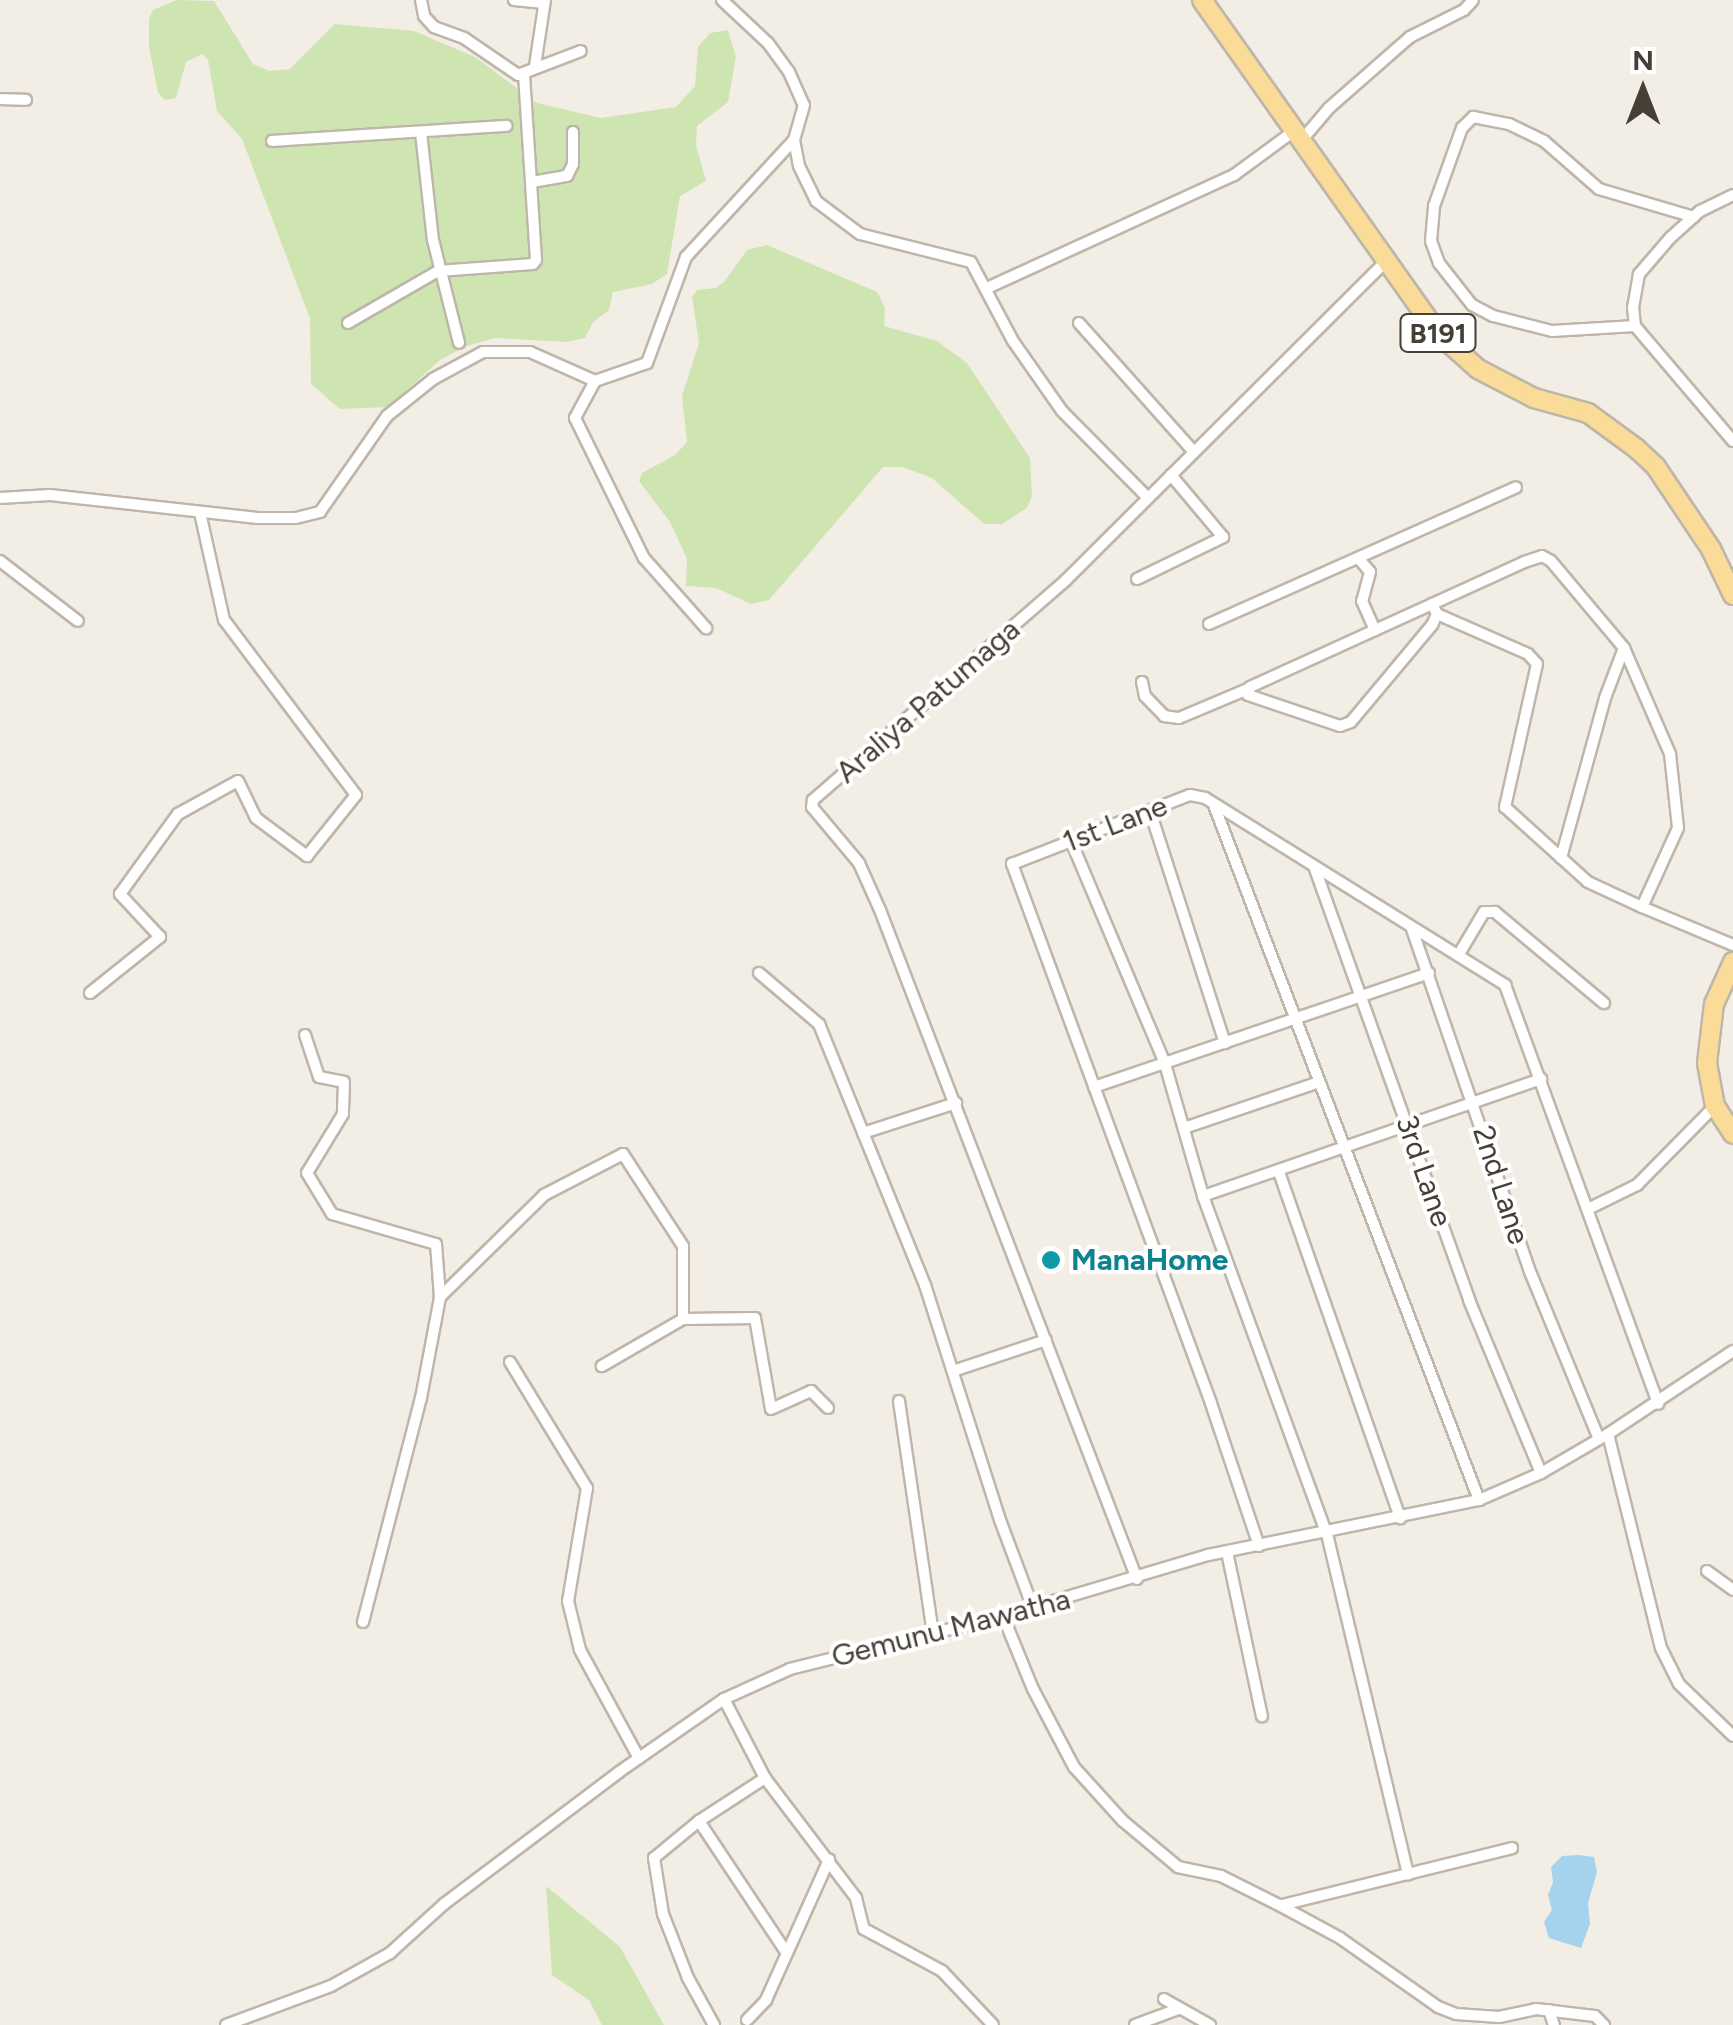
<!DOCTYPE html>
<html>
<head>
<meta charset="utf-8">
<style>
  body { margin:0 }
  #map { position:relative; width:1733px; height:2025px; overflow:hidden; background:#f2eee6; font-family:Figtree,sans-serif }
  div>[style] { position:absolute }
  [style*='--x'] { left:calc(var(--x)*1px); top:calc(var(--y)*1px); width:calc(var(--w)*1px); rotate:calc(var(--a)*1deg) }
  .green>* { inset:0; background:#cfe5b1 }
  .water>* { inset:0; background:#a5d2ed }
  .roads { filter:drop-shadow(2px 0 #beb6a9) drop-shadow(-2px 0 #beb6a9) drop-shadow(0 2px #beb6a9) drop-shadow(0 -2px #beb6a9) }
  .street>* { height:10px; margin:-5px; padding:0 5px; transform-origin:5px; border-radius:5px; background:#fff }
  .primary>* { height:18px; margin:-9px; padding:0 9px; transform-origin:9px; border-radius:9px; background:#fadb98 }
  .dots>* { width:28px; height:28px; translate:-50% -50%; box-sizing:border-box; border:5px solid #fff; border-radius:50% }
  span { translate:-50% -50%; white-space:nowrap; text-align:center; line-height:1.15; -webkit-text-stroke:8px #fff; paint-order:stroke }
  .shield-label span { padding:2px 8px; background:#fff; border:2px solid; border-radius:8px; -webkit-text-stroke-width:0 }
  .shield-label { font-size:28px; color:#453f36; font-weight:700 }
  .street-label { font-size:30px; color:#453f36 }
  .culture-label { font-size:30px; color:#0d838f; font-weight:700 }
  .left { translate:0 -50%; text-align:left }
  .north { position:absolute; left:1593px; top:40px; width:100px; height:100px; -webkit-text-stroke:8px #fff; paint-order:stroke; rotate:0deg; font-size:28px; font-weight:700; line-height:40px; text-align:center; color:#453f36 }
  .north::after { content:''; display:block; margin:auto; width:35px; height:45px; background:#453f36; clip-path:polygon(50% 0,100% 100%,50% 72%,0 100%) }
</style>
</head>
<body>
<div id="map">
  <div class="green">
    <div style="clip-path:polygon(214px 1px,253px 64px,269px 71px,290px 69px,335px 24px,414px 31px,475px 57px,537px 103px,601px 118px,676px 107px,695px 86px,698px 47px,710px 33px,728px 30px,736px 57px,728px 102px,697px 126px,696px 145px,706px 181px,680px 196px,667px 274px,652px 284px,613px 292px,609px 310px,593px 322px,585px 338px,566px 342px,495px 338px,467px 346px,440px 360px,388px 407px,340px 409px,311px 384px,310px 319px,242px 139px,217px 111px,208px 60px,202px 54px,186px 62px,176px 98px,165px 100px,158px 93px,149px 47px,149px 19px,153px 10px,177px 0)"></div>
    <div style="clip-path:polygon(767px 245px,877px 292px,885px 308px,884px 326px,937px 341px,967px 363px,1030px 458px,1032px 496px,1027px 508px,1002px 524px,984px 524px,932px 478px,902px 467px,883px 467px,769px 600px,751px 604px,716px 588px,686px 586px,687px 559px,670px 522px,639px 481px,642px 473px,675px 455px,687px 442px,682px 396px,699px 343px,692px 297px,697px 290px,716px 288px,724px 282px,747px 250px)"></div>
    <div style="clip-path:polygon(546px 1886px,620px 1947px,664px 2025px,602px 2025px,589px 2000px,552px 1975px)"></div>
  </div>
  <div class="water">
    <div style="clip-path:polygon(1579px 1855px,1594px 1857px,1597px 1872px,1588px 1903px,1590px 1924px,1581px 1948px,1549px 1938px,1544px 1922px,1552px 1910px,1548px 1895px,1553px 1882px,1551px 1867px,1562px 1856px)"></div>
  </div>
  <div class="roads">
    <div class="street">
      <div style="--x:421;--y:0;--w:16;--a:79"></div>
      <div style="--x:424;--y:16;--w:15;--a:48"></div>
      <div style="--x:434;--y:27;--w:32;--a:20"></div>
      <div style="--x:464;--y:38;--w:65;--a:34.4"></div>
      <div style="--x:518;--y:75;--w:67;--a:-20.9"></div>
      <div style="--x:514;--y:0;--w:30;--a:6"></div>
      <div style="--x:722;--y:0;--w:63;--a:43.1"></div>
      <div style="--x:768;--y:43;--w:36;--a:54"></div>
      <div style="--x:789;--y:72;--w:36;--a:66"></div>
      <div style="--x:804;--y:105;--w:36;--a:106"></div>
      <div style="--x:794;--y:140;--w:26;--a:79"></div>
      <div style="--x:799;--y:166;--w:39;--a:64"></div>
      <div style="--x:816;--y:201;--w:55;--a:36.9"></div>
      <div style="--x:860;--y:234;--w:114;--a:14.2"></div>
      <div style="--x:971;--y:262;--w:89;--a:62"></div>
      <div style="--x:1013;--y:341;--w:85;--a:55"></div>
      <div style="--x:1062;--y:411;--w:122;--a:45.3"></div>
      <div style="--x:535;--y:66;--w:67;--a:-81.4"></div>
      <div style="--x:0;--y:99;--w:26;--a:2"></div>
      <div style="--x:421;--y:132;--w:109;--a:83.7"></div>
      <div style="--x:433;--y:240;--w:106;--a:75.8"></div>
      <div style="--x:272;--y:141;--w:235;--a:-3.7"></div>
      <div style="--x:1301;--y:141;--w:43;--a:-49.7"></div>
      <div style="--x:1329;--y:108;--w:108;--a:-41.2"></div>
      <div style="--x:1410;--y:37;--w:60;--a:-26.6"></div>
      <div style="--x:1464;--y:10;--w:13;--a:-48"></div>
      <div style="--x:532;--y:182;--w:36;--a:-10"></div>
      <div style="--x:567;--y:176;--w:13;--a:-63"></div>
      <div style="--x:573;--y:164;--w:32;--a:-90"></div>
      <div style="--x:1733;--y:195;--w:37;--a:154"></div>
      <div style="--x:1700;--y:211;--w:40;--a:138"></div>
      <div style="--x:1670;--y:238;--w:48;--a:130.7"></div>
      <div style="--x:1639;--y:274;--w:34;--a:100"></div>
      <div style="--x:1633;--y:307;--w:19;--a:84"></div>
      <div style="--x:1635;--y:326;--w:151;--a:49.6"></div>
      <div style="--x:987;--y:288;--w:272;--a:-24.6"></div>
      <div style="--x:1234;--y:175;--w:74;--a:-36.3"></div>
      <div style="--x:348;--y:323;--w:104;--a:-30"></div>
      <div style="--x:438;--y:271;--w:95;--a:-4.2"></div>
      <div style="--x:533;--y:264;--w:5;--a:-53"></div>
      <div style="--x:536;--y:260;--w:184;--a:-93.7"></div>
      <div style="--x:1079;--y:323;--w:173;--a:48.3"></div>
      <div style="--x:1635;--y:326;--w:83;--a:176.6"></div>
      <div style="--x:1552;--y:331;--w:61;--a:-165.7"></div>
      <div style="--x:1493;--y:316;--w:24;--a:-152"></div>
      <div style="--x:1472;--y:305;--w:53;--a:-128.2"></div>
      <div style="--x:1439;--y:263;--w:23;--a:-110"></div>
      <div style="--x:1431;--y:241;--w:35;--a:-85"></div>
      <div style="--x:1434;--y:206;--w:83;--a:-70.3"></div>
      <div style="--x:1462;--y:128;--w:16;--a:-45"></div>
      <div style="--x:1473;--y:117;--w:37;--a:11"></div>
      <div style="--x:1509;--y:124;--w:39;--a:26"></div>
      <div style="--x:1544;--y:141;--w:73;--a:41.1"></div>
      <div style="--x:1599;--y:189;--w:99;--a:16.4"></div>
      <div style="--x:595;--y:381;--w:42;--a:118.4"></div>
      <div style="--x:575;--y:418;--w:156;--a:63.8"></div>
      <div style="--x:644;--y:558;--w:94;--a:48.5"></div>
      <div style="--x:0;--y:498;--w:50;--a:-3.4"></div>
      <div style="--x:50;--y:495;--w:209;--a:6.3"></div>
      <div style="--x:258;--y:518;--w:38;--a:0"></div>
      <div style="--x:296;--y:518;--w:25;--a:-14"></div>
      <div style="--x:320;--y:512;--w:117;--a:-55.1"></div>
      <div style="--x:387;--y:416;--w:59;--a:-38.8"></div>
      <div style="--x:433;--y:379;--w:57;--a:-28.4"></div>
      <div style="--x:483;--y:352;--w:47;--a:0"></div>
      <div style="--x:530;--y:352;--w:71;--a:24"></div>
      <div style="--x:595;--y:381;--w:55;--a:-19.1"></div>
      <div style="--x:647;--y:363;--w:113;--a:-69.8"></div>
      <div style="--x:686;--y:257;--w:159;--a:-47.3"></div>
      <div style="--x:1358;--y:558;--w:18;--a:49"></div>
      <div style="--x:1370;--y:572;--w:30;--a:105"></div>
      <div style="--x:1362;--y:601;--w:32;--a:66"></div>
      <div style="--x:0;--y:561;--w:98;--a:37.6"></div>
      <div style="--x:1137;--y:579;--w:96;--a:-26"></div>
      <div style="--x:1223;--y:537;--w:81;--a:-130"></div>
      <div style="--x:1432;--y:604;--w:11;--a:63"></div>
      <div style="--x:1437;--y:614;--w:12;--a:114"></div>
      <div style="--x:1432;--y:625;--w:126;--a:129.9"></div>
      <div style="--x:1351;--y:722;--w:12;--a:160"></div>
      <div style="--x:1340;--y:726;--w:97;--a:-161.4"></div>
      <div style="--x:1248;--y:695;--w:8;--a:-76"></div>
      <div style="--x:1250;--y:687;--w:301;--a:-24.5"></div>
      <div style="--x:1524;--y:562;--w:19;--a:-18"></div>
      <div style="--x:1542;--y:556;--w:10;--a:29"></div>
      <div style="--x:1551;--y:561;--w:114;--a:50"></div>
      <div style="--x:1624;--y:648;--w:116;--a:66.5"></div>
      <div style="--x:1670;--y:754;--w:74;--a:83.8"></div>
      <div style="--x:1678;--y:828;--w:87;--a:114.5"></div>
      <div style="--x:1642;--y:907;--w:99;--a:22.7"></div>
      <div style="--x:1437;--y:614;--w:99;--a:23.7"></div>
      <div style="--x:1528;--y:654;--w:13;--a:48"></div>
      <div style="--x:1537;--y:664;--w:147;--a:102.6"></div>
      <div style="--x:1505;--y:807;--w:112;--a:42.1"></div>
      <div style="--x:1588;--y:882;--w:60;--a:24.8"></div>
      <div style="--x:1209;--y:624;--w:336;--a:-24"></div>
      <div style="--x:1142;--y:682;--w:14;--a:78"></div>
      <div style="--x:1145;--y:696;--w:28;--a:46"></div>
      <div style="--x:1164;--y:716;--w:15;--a:8"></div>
      <div style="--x:1179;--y:718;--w:75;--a:-22.8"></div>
      <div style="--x:1214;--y:805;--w:744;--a:69.13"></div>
      <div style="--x:1150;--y:811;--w:244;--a:72.1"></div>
      <div style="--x:1071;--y:841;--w:242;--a:67.1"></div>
      <div style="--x:1165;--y:1064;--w:137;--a:73.9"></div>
      <div style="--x:1203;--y:1196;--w:360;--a:69.9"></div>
      <div style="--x:1327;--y:1534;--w:350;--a:76.6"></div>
      <div style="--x:1561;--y:858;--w:166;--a:-74.6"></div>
      <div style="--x:1605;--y:698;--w:53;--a:-69.2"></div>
      <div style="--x:1314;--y:866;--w:461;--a:70.3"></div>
      <div style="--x:1469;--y:1300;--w:187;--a:67.4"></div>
      <div style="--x:1412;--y:929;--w:365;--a:71"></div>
      <div style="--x:1531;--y:1274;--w:178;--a:67.6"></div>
      <div style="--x:1459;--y:954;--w:49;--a:-59.2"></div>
      <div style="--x:1484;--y:912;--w:11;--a:0"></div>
      <div style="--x:1495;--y:912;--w:142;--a:39.9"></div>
      <div style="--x:759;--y:973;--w:79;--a:40.4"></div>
      <div style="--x:819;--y:1024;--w:282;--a:67.9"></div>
      <div style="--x:925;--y:1285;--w:247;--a:72.3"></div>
      <div style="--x:1000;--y:1520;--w:94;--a:69.4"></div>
      <div style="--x:90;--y:993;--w:90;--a:-38.7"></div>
      <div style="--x:160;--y:937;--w:59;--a:-132.9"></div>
      <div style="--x:120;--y:894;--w:99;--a:-54.1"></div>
      <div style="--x:178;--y:814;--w:68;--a:-28.8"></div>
      <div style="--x:238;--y:781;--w:41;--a:64.1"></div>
      <div style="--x:256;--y:818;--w:64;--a:36.7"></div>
      <div style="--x:307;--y:856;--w:78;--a:-51.2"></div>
      <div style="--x:356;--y:795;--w:219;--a:-127"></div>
      <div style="--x:224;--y:620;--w:110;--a:-102.6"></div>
      <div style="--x:305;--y:1035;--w:44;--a:71.6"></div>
      <div style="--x:319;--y:1077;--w:25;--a:11"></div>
      <div style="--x:344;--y:1082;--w:32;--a:92"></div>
      <div style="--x:343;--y:1114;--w:69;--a:121.4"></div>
      <div style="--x:307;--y:1173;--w:48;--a:58.6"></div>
      <div style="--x:332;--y:1214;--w:108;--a:16.1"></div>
      <div style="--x:436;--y:1244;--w:53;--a:85.7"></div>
      <div style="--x:1094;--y:1087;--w:354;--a:-18.8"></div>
      <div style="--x:1187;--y:1127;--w:139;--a:-18.8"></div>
      <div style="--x:863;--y:1133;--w:98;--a:-17.9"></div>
      <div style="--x:1279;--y:1172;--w:367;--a:70.7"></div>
      <div style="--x:1203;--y:1196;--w:358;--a:-19.1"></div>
      <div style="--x:1588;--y:1209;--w:55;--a:-26.1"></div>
      <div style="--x:1637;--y:1185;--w:111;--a:-45.4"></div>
      <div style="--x:683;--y:1319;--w:72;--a:-0.8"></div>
      <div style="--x:755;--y:1318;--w:92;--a:80"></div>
      <div style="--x:771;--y:1409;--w:44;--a:-24.2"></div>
      <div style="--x:811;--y:1391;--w:24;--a:45"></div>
      <div style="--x:510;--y:1362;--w:148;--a:58.6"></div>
      <div style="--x:587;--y:1488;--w:115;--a:99.5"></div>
      <div style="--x:568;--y:1601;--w:50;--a:76.2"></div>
      <div style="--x:580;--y:1650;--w:123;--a:61.4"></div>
      <div style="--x:953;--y:1371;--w:98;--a:-18.4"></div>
      <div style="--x:899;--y:1401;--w:234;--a:81.7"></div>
      <div style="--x:1608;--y:1434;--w:220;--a:76.1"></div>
      <div style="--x:1661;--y:1648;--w:40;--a:63.4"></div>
      <div style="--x:1679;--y:1684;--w:75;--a:43.9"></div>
      <div style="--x:1259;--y:1546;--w:151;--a:-108.6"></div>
      <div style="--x:1211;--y:1403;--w:575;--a:-110.26"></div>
      <div style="--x:1012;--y:864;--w:191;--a:-21.2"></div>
      <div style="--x:1190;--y:795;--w:15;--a:11"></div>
      <div style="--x:1205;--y:798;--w:354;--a:31.9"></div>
      <div style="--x:1505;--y:985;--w:446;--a:69.9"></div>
      <div style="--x:1227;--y:1552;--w:168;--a:78"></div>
      <div style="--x:1707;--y:1571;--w:32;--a:36"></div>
      <div style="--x:1137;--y:1579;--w:717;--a:-111.01"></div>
      <div style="--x:880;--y:910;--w:51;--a:-114.1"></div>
      <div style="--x:859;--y:863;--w:73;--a:-130"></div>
      <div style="--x:812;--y:807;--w:7;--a:-82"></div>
      <div style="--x:813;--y:800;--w:335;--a:-41"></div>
      <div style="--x:1066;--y:580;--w:456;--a:-44.9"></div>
      <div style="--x:1003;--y:1616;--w:79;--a:67.7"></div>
      <div style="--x:1033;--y:1689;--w:88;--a:62.3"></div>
      <div style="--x:1074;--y:1767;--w:73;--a:47.8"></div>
      <div style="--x:1123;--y:1821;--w:72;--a:39.9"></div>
      <div style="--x:1178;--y:1867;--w:44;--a:11.8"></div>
      <div style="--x:1221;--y:1876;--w:67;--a:26.6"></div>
      <div style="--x:1281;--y:1906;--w:67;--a:28.5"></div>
      <div style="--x:1340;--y:1938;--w:120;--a:35.1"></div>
      <div style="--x:1438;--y:2007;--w:19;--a:21"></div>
      <div style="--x:1456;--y:2014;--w:43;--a:4"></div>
      <div style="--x:1499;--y:2017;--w:38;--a:-12"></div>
      <div style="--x:1536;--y:2009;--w:59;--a:6.8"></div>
      <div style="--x:1595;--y:2016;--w:13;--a:45"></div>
      <div style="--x:363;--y:1622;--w:231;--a:-75.5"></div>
      <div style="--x:421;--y:1398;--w:103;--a:-79.3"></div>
      <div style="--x:440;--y:1297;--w:146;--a:-44.4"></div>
      <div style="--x:544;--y:1195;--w:89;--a:-27.4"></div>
      <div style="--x:623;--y:1154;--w:110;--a:56.9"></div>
      <div style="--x:683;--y:1246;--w:73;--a:90"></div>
      <div style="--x:683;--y:1319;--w:94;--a:149.9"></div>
      <div style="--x:765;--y:1778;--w:151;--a:52.8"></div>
      <div style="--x:856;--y:1898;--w:32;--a:76"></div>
      <div style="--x:864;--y:1929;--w:89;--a:28.3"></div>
      <div style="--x:942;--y:1971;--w:74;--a:46.6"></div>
      <div style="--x:699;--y:1821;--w:157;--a:56.4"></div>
      <div style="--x:1282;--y:1905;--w:237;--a:-13.9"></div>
      <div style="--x:1164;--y:1999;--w:53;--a:29.5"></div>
      <div style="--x:1549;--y:2010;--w:16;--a:72"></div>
      <div style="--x:747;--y:2020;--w:28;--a:-46"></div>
      <div style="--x:766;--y:2000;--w:154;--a:-65.8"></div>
      <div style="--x:226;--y:2025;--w:112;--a:-20.4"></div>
      <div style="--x:331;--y:1986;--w:68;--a:-29.2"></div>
      <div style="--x:390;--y:1953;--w:73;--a:-42.2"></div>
      <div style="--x:444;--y:1904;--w:219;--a:-37"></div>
      <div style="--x:619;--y:1772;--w:128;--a:-34.8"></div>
      <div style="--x:724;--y:1699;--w:72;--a:-24.4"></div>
      <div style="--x:790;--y:1669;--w:219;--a:-14"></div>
      <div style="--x:1003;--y:1616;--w:214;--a:-16.6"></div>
      <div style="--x:1208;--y:1555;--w:277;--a:-11.5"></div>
      <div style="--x:1479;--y:1500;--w:68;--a:-23.5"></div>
      <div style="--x:1541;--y:1473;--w:78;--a:-30.2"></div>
      <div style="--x:1608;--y:1434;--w:150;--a:-33.6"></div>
      <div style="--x:714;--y:2025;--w:54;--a:-119"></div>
      <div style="--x:688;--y:1978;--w:69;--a:-111.3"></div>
      <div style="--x:663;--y:1914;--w:57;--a:-99.1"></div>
      <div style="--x:654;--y:1858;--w:58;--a:-39.4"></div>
      <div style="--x:699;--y:1821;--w:79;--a:-33.1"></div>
      <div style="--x:765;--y:1778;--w:89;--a:-117.4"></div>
      <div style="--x:1135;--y:2025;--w:46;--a:-20.4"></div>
    </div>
    <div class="primary">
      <div style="--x:1202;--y:0;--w:408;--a:54.7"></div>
      <div style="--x:1438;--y:333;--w:54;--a:42"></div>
      <div style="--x:1478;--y:369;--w:63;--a:27.4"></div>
      <div style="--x:1534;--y:398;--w:56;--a:15.5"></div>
      <div style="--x:1588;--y:413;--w:61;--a:36.3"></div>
      <div style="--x:1637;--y:449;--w:26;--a:43"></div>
      <div style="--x:1656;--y:467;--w:99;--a:56.1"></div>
      <div style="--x:1711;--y:549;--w:51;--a:64.4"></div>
      <div style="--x:1733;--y:962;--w:46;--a:114.3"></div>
      <div style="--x:1714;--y:1004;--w:59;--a:96.8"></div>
      <div style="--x:1707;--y:1063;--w:44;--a:79.5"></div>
      <div style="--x:1715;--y:1106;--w:33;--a:57"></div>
    </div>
  </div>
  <div class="dots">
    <div style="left:1051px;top:1260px;background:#0f9aa8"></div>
  </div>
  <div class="shield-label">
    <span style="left:1438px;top:333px">B191</span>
  </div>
  <div class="street-label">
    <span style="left:928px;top:701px;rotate:-41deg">Araliya Patumaga</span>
    <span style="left:1115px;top:824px;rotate:-21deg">1st Lane</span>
    <span style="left:1424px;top:1171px;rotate:71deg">3rd Lane</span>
    <span style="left:1501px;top:1185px;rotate:72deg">2nd Lane</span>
    <span style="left:951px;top:1628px;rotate:-14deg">Gemunu Mawatha</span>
  </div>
  <div class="culture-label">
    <span class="left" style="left:1071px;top:1260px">ManaHome</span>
  </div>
  <div class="north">N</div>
</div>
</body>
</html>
